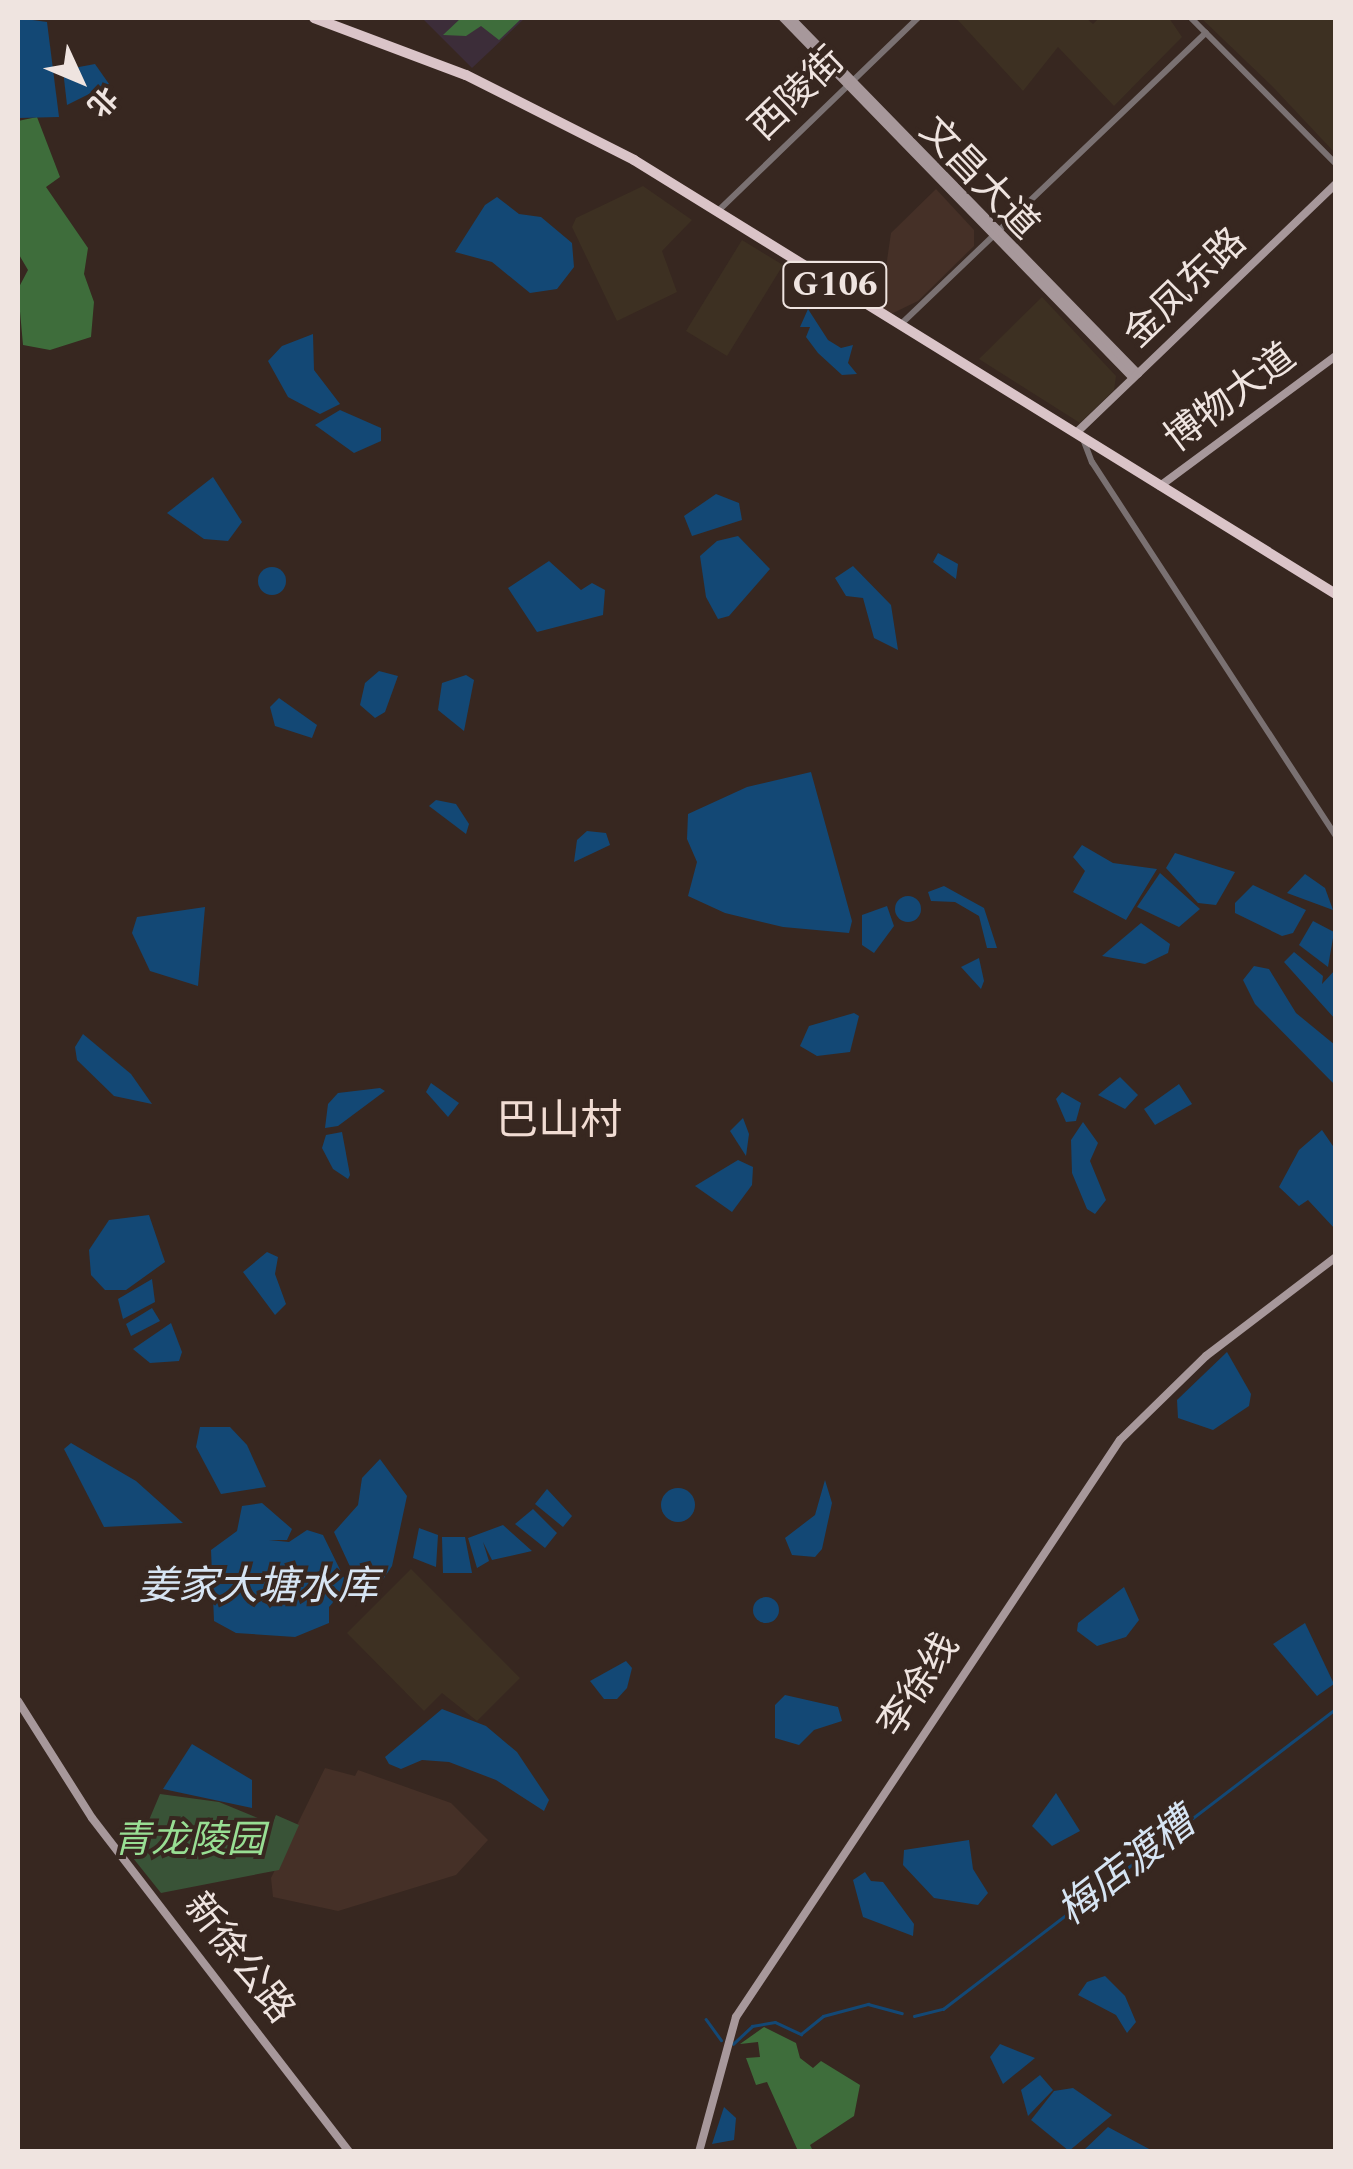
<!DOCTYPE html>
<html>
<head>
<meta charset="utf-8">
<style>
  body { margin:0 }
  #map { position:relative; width:1353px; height:2169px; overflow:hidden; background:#372720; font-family:Spectral,"Noto Sans SC",serif }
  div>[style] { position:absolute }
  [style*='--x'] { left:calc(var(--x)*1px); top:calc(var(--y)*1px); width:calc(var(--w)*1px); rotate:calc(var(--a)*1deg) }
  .built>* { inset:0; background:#453027 }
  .industrial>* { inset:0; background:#3d3022 }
  .education>* { inset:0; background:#3c2d39 }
  .green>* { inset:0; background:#395337 }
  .forest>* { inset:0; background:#3e6d3b }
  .water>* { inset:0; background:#134875 }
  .round { border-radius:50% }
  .stream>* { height:2.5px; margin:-1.25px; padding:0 1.25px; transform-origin:1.25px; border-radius:1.25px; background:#134875 }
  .tertiary>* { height:6px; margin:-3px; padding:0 3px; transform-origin:3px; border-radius:3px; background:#7a7172 }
  .secondary>* { height:8px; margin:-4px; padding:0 4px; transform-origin:4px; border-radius:4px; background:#a7989b }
  .trunk>* { height:10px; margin:-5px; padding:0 5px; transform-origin:5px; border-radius:5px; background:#dac4c8 }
  span { translate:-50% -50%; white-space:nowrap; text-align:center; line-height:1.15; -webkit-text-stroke:8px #372720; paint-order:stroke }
  .shield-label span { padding:2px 8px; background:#372720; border:2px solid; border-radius:8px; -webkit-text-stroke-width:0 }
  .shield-label { font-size:35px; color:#efe4e0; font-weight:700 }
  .street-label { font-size:38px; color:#efe4e0 }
  .park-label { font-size:38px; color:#98de93; font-style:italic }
  .water-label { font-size:40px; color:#d6e4f3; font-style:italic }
  .quarter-label { font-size:42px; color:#f1dcd3 }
  .frame { position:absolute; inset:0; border:20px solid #efe4e0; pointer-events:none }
  .north { position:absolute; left:30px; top:30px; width:100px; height:100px; -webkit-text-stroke:8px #372720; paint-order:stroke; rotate:134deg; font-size:28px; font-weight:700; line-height:40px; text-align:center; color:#efe4e0 }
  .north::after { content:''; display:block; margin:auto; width:35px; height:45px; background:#efe4e0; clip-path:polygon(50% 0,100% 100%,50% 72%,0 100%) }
</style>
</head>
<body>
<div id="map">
  <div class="built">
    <div style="clip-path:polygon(936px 189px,974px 230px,974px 246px,918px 301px,889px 315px,880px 309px,891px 233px)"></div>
    <div style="clip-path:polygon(325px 1768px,355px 1776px,358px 1770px,451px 1803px,488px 1840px,456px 1875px,338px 1911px,273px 1897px,271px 1878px)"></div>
  </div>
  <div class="industrial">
    <div style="clip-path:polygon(956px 18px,1086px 18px,1093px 24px,1099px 18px,1169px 18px,1182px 37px,1114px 106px,1058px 47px,1023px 91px)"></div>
    <div style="clip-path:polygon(1201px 18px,1335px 18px,1335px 153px,1272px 86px)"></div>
    <div style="clip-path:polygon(643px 186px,692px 220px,662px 251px,677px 292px,617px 321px,572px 227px,576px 218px)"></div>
    <div style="clip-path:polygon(742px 240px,783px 265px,727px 356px,686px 331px)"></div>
    <div style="clip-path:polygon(1042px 297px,1116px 376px,1114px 390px,1080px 423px,979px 359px)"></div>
    <div style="clip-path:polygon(411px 1569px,520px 1678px,477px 1721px,442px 1693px,424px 1711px,347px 1633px)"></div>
  </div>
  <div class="education">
    <div style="clip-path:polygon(422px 18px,525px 18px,472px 68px)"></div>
  </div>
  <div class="green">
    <div style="clip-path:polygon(160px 1794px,219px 1802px,272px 1824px,276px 1815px,299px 1825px,279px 1870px,161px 1893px,133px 1858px)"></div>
  </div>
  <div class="forest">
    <div style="clip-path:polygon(461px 18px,522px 18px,499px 40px,481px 26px,466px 36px,443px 35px)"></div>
    <div style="clip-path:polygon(37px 117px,60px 177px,46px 187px,88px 248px,84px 274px,94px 302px,91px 337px,50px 350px,23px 345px,18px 289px,28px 270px,18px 253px,18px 121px)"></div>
    <div style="clip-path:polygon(764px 2027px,796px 2043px,800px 2058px,813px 2068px,821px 2061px,860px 2085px,854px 2116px,810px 2145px,813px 2151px,798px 2151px,767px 2082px,756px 2085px,746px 2058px,760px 2057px,758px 2042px,740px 2044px)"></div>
  </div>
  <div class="water">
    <div style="clip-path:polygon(18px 18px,47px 22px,59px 117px,18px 118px)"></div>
    <div style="clip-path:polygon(95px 64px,109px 84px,67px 105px,63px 70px)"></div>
    <div style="clip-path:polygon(497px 197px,519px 214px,541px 217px,572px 243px,574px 267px,557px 289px,530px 293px,492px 262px,455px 252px,485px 205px)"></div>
    <div style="clip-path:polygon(808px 309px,828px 340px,841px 348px,853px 345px,848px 363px,857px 374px,842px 375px,818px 353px,806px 337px,810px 327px,800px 327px)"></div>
    <div style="clip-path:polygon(313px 334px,314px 370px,340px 404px,320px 414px,288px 397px,268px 361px,282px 346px)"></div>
    <div style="clip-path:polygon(340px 410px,381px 428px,381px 441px,354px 453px,315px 425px)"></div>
    <div style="clip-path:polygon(213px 477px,242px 522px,228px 541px,204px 539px,167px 513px)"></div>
    <div style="clip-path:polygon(716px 494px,739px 503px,742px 520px,692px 536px,684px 516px)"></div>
    <div style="clip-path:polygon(738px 536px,770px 569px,729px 616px,718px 619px,706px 597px,700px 556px,717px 541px)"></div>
    <div style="clip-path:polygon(938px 553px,958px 564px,956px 579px,933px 562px)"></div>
    <div style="clip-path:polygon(549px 561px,581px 590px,592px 583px,605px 590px,603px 615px,537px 632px,508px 588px)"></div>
    <div style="clip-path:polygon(853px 566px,891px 605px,898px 650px,874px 638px,863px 598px,846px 596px,835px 578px)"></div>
    <div class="round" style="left:258px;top:567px;width:28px;height:28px"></div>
    <div style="clip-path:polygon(379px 671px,398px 676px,385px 712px,375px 718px,360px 705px,365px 683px)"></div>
    <div style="clip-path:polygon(466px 675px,474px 680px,464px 731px,438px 710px,442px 683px)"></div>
    <div style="clip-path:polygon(279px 698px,317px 725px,312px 738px,275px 726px,270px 707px)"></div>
    <div style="clip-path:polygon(811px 772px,852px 921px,849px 933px,783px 927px,725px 913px,688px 896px,697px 862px,687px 839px,688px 814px,747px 787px)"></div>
    <div style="clip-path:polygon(436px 800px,456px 804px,469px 824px,466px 834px,429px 806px)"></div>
    <div style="clip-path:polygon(587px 831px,606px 833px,610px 845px,574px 862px,577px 840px)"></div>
    <div style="clip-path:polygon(1082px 845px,1113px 863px,1157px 869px,1126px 920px,1073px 892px,1085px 871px,1073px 857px)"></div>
    <div style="clip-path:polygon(1175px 853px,1235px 872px,1216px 905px,1198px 903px,1166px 868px)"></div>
    <div style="clip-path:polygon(1160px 873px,1200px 909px,1179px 927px,1137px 907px)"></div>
    <div style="clip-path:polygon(1305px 874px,1325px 888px,1333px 910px,1287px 893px)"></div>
    <div style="clip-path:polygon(1253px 885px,1306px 910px,1293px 933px,1282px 936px,1235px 913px,1235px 903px)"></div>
    <div style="clip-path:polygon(944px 886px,984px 908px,997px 948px,987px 948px,979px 916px,955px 902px,931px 901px,928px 892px)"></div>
    <div class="round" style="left:895px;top:896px;width:26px;height:26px"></div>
    <div style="clip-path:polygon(887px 906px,894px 926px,874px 953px,862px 945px,862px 915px)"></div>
    <div style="clip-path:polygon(205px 907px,198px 986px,150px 971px,132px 933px,137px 917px)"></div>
    <div style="clip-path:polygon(1313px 921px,1334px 932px,1328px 967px,1299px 945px)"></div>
    <div style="clip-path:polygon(1141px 923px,1170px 944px,1168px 953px,1145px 964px,1102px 956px)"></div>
    <div style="clip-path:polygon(1294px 952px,1323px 976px,1322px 984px,1335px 970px,1335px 1019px,1284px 962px)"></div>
    <div style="clip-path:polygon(979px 958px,984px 981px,981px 989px,961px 967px)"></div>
    <div style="clip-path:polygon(1254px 966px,1269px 969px,1296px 1013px,1335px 1045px,1335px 1085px,1255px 1004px,1243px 980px)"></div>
    <div style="clip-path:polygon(854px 1013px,859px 1016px,850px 1052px,817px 1056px,800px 1046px,809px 1026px)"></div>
    <div style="clip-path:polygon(83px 1034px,131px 1074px,152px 1104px,114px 1096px,77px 1060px,75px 1047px)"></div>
    <div style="clip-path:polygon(1120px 1077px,1138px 1095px,1125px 1109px,1098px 1095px)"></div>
    <div style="clip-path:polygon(431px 1083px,459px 1103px,448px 1117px,426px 1092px)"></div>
    <div style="clip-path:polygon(1179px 1084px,1192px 1104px,1155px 1125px,1144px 1109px)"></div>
    <div style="clip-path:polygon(380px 1088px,385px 1091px,338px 1126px,325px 1128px,328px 1104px,338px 1093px)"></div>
    <div style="clip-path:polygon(1062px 1092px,1081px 1103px,1076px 1121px,1066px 1122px,1056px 1099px)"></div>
    <div style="clip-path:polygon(743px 1118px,749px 1134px,746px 1156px,730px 1131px)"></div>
    <div style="clip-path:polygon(1083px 1122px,1098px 1143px,1090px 1161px,1106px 1200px,1095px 1214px,1087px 1209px,1072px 1173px,1071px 1140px)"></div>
    <div style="clip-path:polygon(1322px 1130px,1335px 1149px,1335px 1229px,1308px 1200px,1299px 1206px,1279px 1187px,1299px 1150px)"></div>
    <div style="clip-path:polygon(342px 1132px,350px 1175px,348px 1179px,333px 1169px,322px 1148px,326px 1135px)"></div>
    <div style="clip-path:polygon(738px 1160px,753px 1167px,752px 1185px,732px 1212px,695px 1186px)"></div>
    <div style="clip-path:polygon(149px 1215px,165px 1262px,126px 1290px,105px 1290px,91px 1275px,89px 1250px,109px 1220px)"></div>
    <div style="clip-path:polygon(267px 1252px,278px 1257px,275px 1274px,286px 1304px,275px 1315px,243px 1272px)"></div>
    <div style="clip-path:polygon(152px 1279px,155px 1302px,123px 1319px,118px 1299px)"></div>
    <div style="clip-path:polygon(152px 1308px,160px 1321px,131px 1336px,126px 1324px)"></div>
    <div style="clip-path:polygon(171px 1323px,182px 1352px,179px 1361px,150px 1363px,133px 1349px)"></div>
    <div style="clip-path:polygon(1227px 1352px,1251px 1394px,1249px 1406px,1213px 1430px,1178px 1418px,1177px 1400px)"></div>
    <div style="clip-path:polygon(200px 1427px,230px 1427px,247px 1445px,266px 1487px,221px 1494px,196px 1447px)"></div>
    <div style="clip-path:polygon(71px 1443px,136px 1481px,183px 1523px,104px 1527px,64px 1449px)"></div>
    <div style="clip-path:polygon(380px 1459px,407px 1496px,392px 1566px,382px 1581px,359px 1586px,334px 1532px,358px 1505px,362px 1478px)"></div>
    <div style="clip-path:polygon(825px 1480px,832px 1503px,822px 1549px,815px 1557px,792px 1555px,785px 1538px,815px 1515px)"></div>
    <div class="round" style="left:661px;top:1488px;width:34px;height:34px"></div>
    <div style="clip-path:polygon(547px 1489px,572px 1516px,563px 1527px,535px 1504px)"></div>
    <div style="clip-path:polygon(262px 1503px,292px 1529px,287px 1540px,269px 1540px,289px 1542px,307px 1530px,323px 1535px,348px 1586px,329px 1607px,329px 1623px,295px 1637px,236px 1633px,214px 1621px,211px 1550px,237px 1531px,242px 1506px)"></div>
    <div style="clip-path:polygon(533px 1509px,557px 1533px,545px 1548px,515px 1524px)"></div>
    <div style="clip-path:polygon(503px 1525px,532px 1551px,492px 1560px,483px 1542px,489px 1561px,477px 1568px,468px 1538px)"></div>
    <div style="clip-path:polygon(419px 1528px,438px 1535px,436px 1567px,413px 1558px)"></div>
    <div style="clip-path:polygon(442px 1537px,465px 1537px,472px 1573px,443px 1573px)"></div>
    <div style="clip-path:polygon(1124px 1587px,1139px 1620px,1126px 1637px,1097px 1646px,1077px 1631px,1078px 1623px)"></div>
    <div class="round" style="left:753px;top:1597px;width:26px;height:26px"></div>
    <div style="clip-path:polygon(1305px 1623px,1334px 1684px,1317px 1696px,1273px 1644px)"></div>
    <div style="clip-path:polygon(626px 1661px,632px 1668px,627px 1688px,617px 1699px,604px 1699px,590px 1681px)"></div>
    <div style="clip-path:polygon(785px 1695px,838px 1707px,842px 1721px,814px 1730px,799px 1745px,775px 1738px,775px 1705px)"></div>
    <div style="clip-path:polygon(442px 1709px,486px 1726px,517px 1752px,549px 1800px,544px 1811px,496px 1780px,449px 1762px,422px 1760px,401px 1769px,389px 1764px,385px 1757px)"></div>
    <div style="clip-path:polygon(192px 1744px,252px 1780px,252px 1808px,163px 1789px)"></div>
    <div style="clip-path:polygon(1056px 1793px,1080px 1831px,1052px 1846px,1032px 1826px)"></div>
    <div style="clip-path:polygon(969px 1840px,973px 1869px,988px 1893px,978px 1905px,934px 1898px,903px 1865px,904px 1850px)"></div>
    <div style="clip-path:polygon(865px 1872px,871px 1881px,883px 1882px,914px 1924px,913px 1936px,863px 1917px,853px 1880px)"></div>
    <div style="clip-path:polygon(1105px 1976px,1125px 1996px,1136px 2022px,1127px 2033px,1116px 2015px,1078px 1995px,1087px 1982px)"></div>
    <div style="clip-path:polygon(1000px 2044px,1035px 2058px,1003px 2084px,990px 2057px)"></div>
    <div style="clip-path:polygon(1040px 2075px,1053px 2090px,1028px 2116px,1021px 2090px)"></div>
    <div style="clip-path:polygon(1073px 2088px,1112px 2115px,1069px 2151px,1031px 2120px,1054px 2091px)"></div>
    <div style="clip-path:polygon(724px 2107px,736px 2118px,734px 2140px,712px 2144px)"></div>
    <div style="clip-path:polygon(1108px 2127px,1151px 2150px,1166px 2151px,1083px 2151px)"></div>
  </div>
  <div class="stream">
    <div style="--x:914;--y:2016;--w:30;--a:-14"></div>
    <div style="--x:943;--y:2009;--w:495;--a:-37.4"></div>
    <div style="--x:706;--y:2019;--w:26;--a:54"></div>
    <div style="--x:733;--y:2044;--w:26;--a:-43"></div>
    <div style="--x:752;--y:2026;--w:23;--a:-10"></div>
    <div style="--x:775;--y:2022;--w:29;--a:25"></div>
    <div style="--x:801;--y:2034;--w:28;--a:-39"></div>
    <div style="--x:823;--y:2016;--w:47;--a:-14.9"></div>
    <div style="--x:868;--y:2004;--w:35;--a:15"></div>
  </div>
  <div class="tertiary">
    <div style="--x:1191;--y:18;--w:206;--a:45.2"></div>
    <div style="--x:718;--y:211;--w:278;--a:-44"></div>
    <div style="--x:900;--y:325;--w:423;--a:-43.7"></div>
    <div style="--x:1083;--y:439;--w:25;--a:69"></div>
    <div style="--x:1092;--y:462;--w:447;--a:56.9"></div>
  </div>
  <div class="secondary">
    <div style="--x:783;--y:18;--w:502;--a:45.81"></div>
    <div style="--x:791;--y:18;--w:497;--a:45.7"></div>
    <div style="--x:1076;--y:433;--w:360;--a:-43.8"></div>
    <div style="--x:1160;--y:486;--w:219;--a:-36.5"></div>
    <div style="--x:18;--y:1701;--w:138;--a:57.7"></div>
    <div style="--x:92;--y:1818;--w:421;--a:52.4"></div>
    <div style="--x:699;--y:2152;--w:140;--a:-74.7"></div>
    <div style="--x:736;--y:2017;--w:693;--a:-56.36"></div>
    <div style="--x:1120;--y:1440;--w:120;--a:-44.3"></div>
    <div style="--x:1206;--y:1356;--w:163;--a:-37.3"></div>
  </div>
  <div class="trunk">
    <div style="--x:314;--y:18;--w:162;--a:20.6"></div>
    <div style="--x:466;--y:75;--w:188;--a:26.8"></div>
    <div style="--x:634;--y:160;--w:825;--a:31.73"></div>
  </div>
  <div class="shield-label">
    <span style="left:835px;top:285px">G106</span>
  </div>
  <div class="street-label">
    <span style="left:798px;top:95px;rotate:-44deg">西陵街</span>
    <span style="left:978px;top:179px;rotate:46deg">文昌大道</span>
    <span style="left:1186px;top:289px;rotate:-44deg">金凤东路</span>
    <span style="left:1231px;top:399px;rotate:-37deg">博物大道</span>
    <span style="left:920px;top:1686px;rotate:-57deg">李徐线</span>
    <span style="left:238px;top:1959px;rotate:52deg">新徐公路</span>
  </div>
  <div class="park-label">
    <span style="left:189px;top:1842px">青龙陵园</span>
  </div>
  <div class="water-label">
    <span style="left:258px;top:1588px">姜家大塘水库</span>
    <span style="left:1127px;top:1868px;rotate:-38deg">梅店渡槽</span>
  </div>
  <div class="quarter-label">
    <span style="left:559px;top:1122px">巴山村</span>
  </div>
  <div class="frame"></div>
  <div class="north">北</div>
</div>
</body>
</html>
